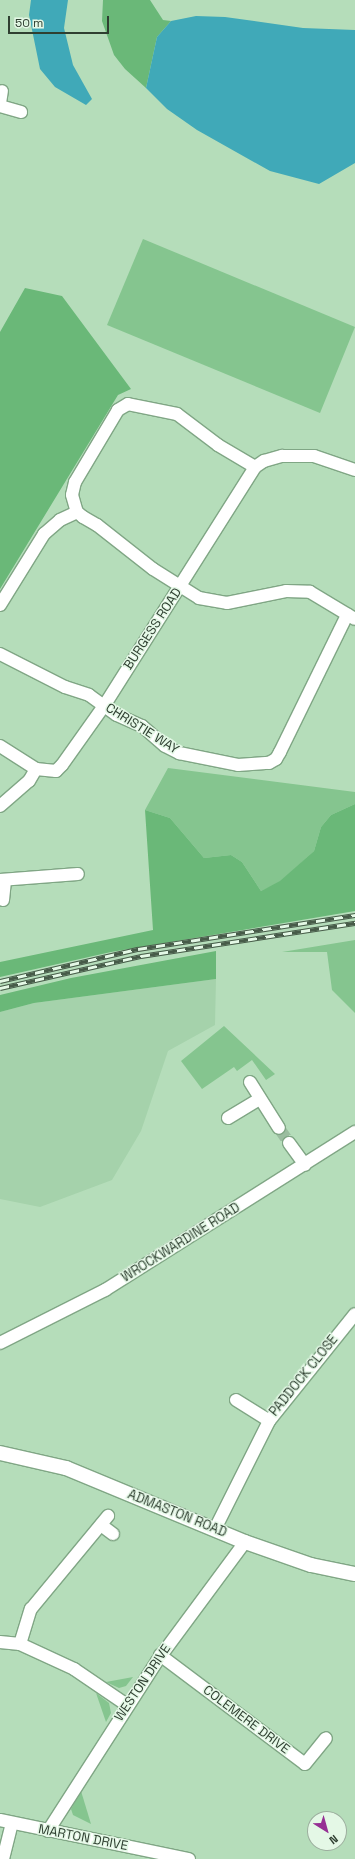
<!DOCTYPE html>
<html>
<head>
<meta charset="utf-8">
<style>
  body { margin:0 }
  #map { position:relative; width:355px; height:1859px; overflow:hidden; background:#b5ddba; font-family:"Space Grotesk",sans-serif }
  div>[style] { position:absolute }
  [style*='--x'] { left:calc(var(--x)*1px); top:calc(var(--y)*1px); width:calc(var(--w)*1px); rotate:calc(var(--a)*1deg) }
  .built>* { inset:0; background:#a5d2ab }
  .green>* { inset:0; background:#85c58f }
  .forest>* { inset:0; background:#6ab878 }
  .water>* { inset:0; background:#40a9b8 }
  .minor-tunnel>* { height:12px; margin-top:-6px; transform-origin:0; background:repeating-linear-gradient(90deg,#9abd9f 0 12px,transparent 0 18px) }
  .roads { filter:drop-shadow(1px 0 #80a685) drop-shadow(-1px 0 #80a685) drop-shadow(0 1px #80a685) drop-shadow(0 -1px #80a685) }
  .minor>* { height:12px; margin:-6px; padding:0 6px; transform-origin:6px; border-radius:6px; background:#fff }
  .tertiary>* { height:14px; margin:-7px; padding:0 7px; transform-origin:7px; border-radius:7px; background:#fff }
  .rail>* { height:4.5px; margin-top:-2.25px; transform-origin:0; background:repeating-linear-gradient(90deg,#e4f8e6 0 9px,#475b49 0 18px); box-sizing:border-box; border-block:1px solid #475b49 }
  span { translate:-50% -50%; white-space:nowrap; text-align:center; line-height:1.15; -webkit-text-stroke:3px #e4f8e6; paint-order:stroke }
  .street-label { font-size:13px; color:#2f3f31 }
  .north { position:absolute; left:307px; top:1811px; width:40px; height:40px; box-sizing:border-box; background:#e4f8e6; border:1px solid #9cae9e; border-radius:50%; rotate:143deg; font-size:11px; font-weight:700; line-height:16px; text-align:center; color:#2f3f31 }
  .north::after { content:''; display:block; margin:auto; width:14px; height:18px; background:#963094; clip-path:polygon(50% 0,100% 100%,50% 72%,0 100%) }
  .scale { position:absolute; left:8px; top:16px; width:101px; height:18px; box-sizing:border-box; border:2px solid #2f3f31; border-top:0; padding-left:5px; font-size:12px; line-height:14px; white-space:nowrap; color:#2f3f31; -webkit-text-stroke:3px #e4f8e6; paint-order:stroke }
</style>
</head>
<body>
<div id="map">
  <div class="built">
    <div style="clip-path:polygon(216px 979px,215px 1025px,168px 1051px,141px 1131px,112px 1180px,40px 1207px,0 1199px,0 1012px,34px 1003px)"></div>
  </div>
  <div class="green">
    <div style="clip-path:polygon(143px 239px,355px 327px,320px 413px,107px 325px)"></div>
    <div style="clip-path:polygon(168px 768px,355px 792px,355px 804px,331px 815px,321px 827px,314px 851px,280px 882px,261px 891px,242px 862px,231px 855px,204px 858px,170px 818px,145px 810px)"></div>
    <div style="clip-path:polygon(355px 940px,355px 1013px,332px 990px,327px 952px,282px 952px)"></div>
    <div style="clip-path:polygon(224px 1026px,275px 1074px,266px 1080px,252px 1060px,237px 1071px,234px 1067px,202px 1089px,181px 1061px)"></div>
    <div style="clip-path:polygon(133px 1677px,126px 1686px,119px 1688px,106px 1682px)"></div>
    <div style="clip-path:polygon(96px 1693px,109px 1703px,111px 1713px,106px 1722px)"></div>
    <div style="clip-path:polygon(81px 1791px,91px 1824px,73px 1815px,71px 1809px)"></div>
  </div>
  <div class="forest">
    <div style="clip-path:polygon(103px 0,150px 0,163px 20px,171px 21px,157px 37px,146px 88px,125px 69px,114px 55px,102px 21px)"></div>
    <div style="clip-path:polygon(25px 288px,62px 296px,131px 389px,118px 395px,0 589px,0 332px)"></div>
    <div style="clip-path:polygon(355px 804px,355px 911px,111px 952px,0 977px,0 962px,153px 930px,145px 810px,170px 818px,204px 858px,231px 855px,242px 862px,261px 891px,280px 881px,314px 851px,321px 827px,331px 815px)"></div>
    <div style="clip-path:polygon(216px 951px,216px 979px,34px 1003px,0 1012px,0 995px,71px 978px)"></div>
  </div>
  <div class="water">
    <div style="clip-path:polygon(31px 0,68px 0,64px 28px,73px 65px,92px 99px,86px 105px,55px 87px,40px 69px,29px 15px)"></div>
    <div style="clip-path:polygon(196px 16px,225px 17px,303px 28px,355px 30px,355px 163px,319px 184px,270px 171px,197px 130px,167px 109px,146px 88px,157px 37px,171px 21px)"></div>
  </div>
  <div class="minor-tunnel">
    <div style="--x:279;--y:1128;--w:18;--a:56"></div>
  </div>
  <div class="roads">
    <div class="minor">
      <div style="--x:0;--y:103;--w:12;--a:-81"></div>
      <div style="--x:0;--y:106;--w:22;--a:16"></div>
      <div style="--x:255;--y:467;--w:43;--a:-149.3"></div>
      <div style="--x:218;--y:445;--w:51;--a:-142.9"></div>
      <div style="--x:177;--y:414;--w:50;--a:-168.5"></div>
      <div style="--x:128;--y:404;--w:12;--a:149"></div>
      <div style="--x:118;--y:410;--w:84;--a:120.8"></div>
      <div style="--x:75;--y:482;--w:13;--a:103"></div>
      <div style="--x:72;--y:495;--w:18;--a:74"></div>
      <div style="--x:77;--y:512;--w:8;--a:40"></div>
      <div style="--x:83;--y:517;--w:16;--a:30"></div>
      <div style="--x:97;--y:525;--w:71;--a:38.2"></div>
      <div style="--x:153;--y:569;--w:54;--a:32.2"></div>
      <div style="--x:199;--y:598;--w:28;--a:10"></div>
      <div style="--x:227;--y:603;--w:60;--a:-11.5"></div>
      <div style="--x:286;--y:591;--w:24;--a:2"></div>
      <div style="--x:310;--y:592;--w:52;--a:31"></div>
      <div style="--x:0;--y:605;--w:84;--a:-58.2"></div>
      <div style="--x:44;--y:534;--w:21;--a:-41"></div>
      <div style="--x:60;--y:520;--w:19;--a:-25"></div>
      <div style="--x:0;--y:654;--w:73;--a:26.9"></div>
      <div style="--x:65;--y:687;--w:25;--a:18"></div>
      <div style="--x:89;--y:695;--w:34;--a:36"></div>
      <div style="--x:117;--y:715;--w:27;--a:24"></div>
      <div style="--x:142;--y:726;--w:30;--a:41"></div>
      <div style="--x:165;--y:746;--w:16;--a:27"></div>
      <div style="--x:179;--y:753;--w:60;--a:11.5"></div>
      <div style="--x:238;--y:765;--w:31;--a:-4"></div>
      <div style="--x:269;--y:763;--w:8;--a:-30"></div>
      <div style="--x:276;--y:759;--w:8;--a:-60"></div>
      <div style="--x:280;--y:752;--w:153;--a:-63.9"></div>
      <div style="--x:0;--y:746;--w:43;--a:32.6"></div>
      <div style="--x:36;--y:769;--w:20;--a:6"></div>
      <div style="--x:56;--y:771;--w:8;--a:-45"></div>
      <div style="--x:62;--y:765;--w:72;--a:-54.6"></div>
      <div style="--x:104;--y:706;--w:283;--a:-57.7"></div>
      <div style="--x:255;--y:467;--w:11;--a:-34"></div>
      <div style="--x:264;--y:461;--w:19;--a:-16"></div>
      <div style="--x:282;--y:456;--w:32;--a:0"></div>
      <div style="--x:314;--y:456;--w:43;--a:18.9"></div>
      <div style="--x:0;--y:806;--w:38;--a:-41"></div>
      <div style="--x:29;--y:781;--w:14;--a:-60"></div>
      <div style="--x:0;--y:880;--w:78;--a:-4.4"></div>
      <div style="--x:3;--y:900;--w:20;--a:-84"></div>
      <div style="--x:250;--y:1082;--w:54;--a:57.8"></div>
      <div style="--x:228;--y:1118;--w:37;--a:-31"></div>
      <div style="--x:289;--y:1143;--w:27;--a:54"></div>
      <div style="--x:0;--y:1343;--w:118;--a:-26.8"></div>
      <div style="--x:105;--y:1290;--w:296;--a:-32.3"></div>
      <div style="--x:236;--y:1400;--w:39;--a:32"></div>
      <div style="--x:101;--y:1525;--w:15;--a:37"></div>
      <div style="--x:215;--y:1529;--w:121;--a:-63.4"></div>
      <div style="--x:269;--y:1421;--w:137;--a:-51.2"></div>
      <div style="--x:0;--y:1642;--w:20;--a:6"></div>
      <div style="--x:20;--y:1644;--w:60;--a:24.8"></div>
      <div style="--x:74;--y:1669;--w:64;--a:34.2"></div>
      <div style="--x:20;--y:1644;--w:37;--a:-73"></div>
      <div style="--x:31;--y:1609;--w:121;--a:-50.4"></div>
      <div style="--x:160;--y:1655;--w:181;--a:36.9"></div>
      <div style="--x:305;--y:1764;--w:33;--a:-51"></div>
      <div style="--x:0;--y:1820;--w:193;--a:11.7"></div>
      <div style="--x:48;--y:1831;--w:202;--a:-57.3"></div>
      <div style="--x:157;--y:1661;--w:148;--a:-53.5"></div>
      <div style="--x:3;--y:1859;--w:37;--a:-76"></div>
    </div>
    <div class="tertiary">
      <div style="--x:0;--y:1453;--w:68;--a:12.8"></div>
      <div style="--x:66;--y:1468;--w:194;--a:22.5"></div>
      <div style="--x:245;--y:1542;--w:70;--a:19.2"></div>
      <div style="--x:311;--y:1565;--w:45;--a:11.6"></div>
    </div>
  </div>
  <div class="rail">
    <div style="--x:0;--y:981;--w:142;--a:-13.1"></div>
    <div style="--x:138;--y:949;--w:220;--a:-8.9"></div>
    <div style="--x:0;--y:988;--w:145;--a:-12.8"></div>
    <div style="--x:141;--y:956;--w:217;--a:-8.8"></div>
  </div>
  <div class="street-label">
    <span style="left:153px;top:629px;rotate:-57deg">BURGESS ROAD</span>
    <span style="left:142px;top:729px;rotate:32deg">CHRISTIE WAY</span>
    <span style="left:181px;top:1243px;rotate:-32deg">WROCKWARDINE ROAD</span>
    <span style="left:304px;top:1376px;rotate:-51deg">PADDOCK CLOSE</span>
    <span style="left:177px;top:1514px;rotate:22deg">ADMASTON ROAD</span>
    <span style="left:143px;top:1683px;rotate:-56deg">WESTON DRIVE</span>
    <span style="left:246px;top:1720px;rotate:37deg">COLEMERE DRIVE</span>
    <span style="left:83px;top:1838px;rotate:11deg">MARTON DRIVE</span>
  </div>
  <div class="north">N</div>
  <div class="scale">50 m</div>
</div>
</body>
</html>
